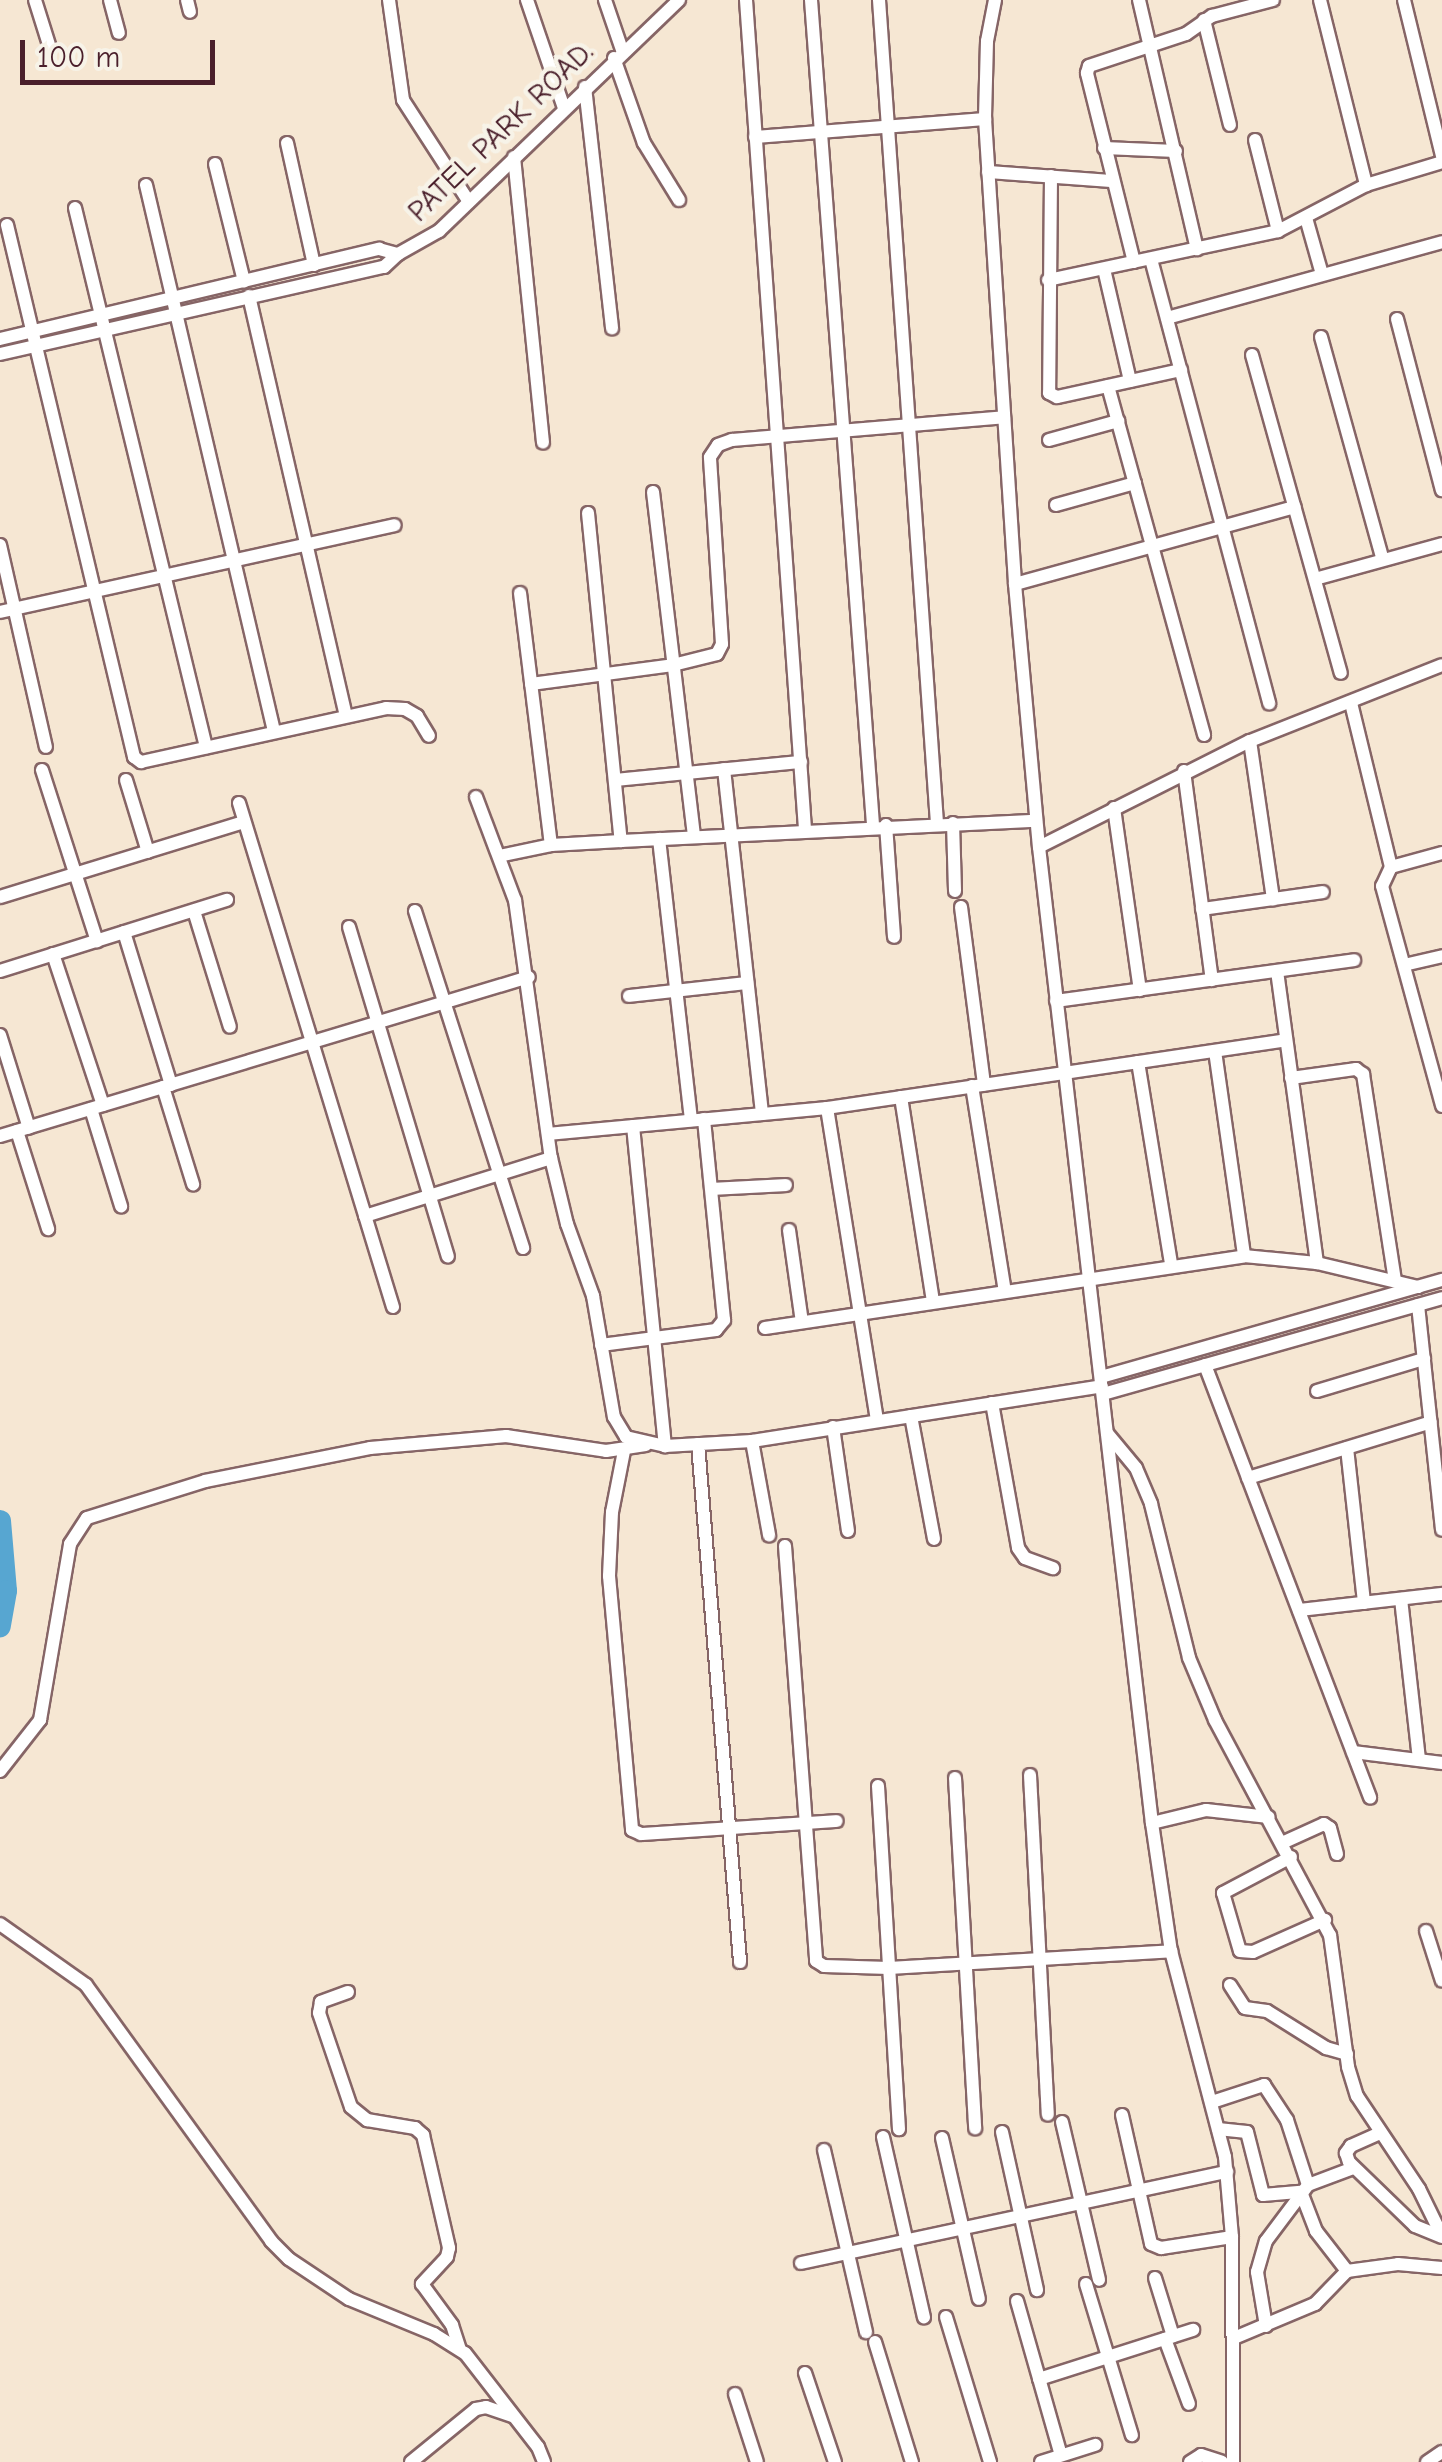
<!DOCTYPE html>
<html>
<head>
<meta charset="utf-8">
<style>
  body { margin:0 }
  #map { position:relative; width:1442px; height:2462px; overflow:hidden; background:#f6e7d3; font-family:"Comic Neue",sans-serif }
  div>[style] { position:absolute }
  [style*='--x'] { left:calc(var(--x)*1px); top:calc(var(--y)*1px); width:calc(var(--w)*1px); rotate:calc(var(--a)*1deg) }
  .river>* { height:22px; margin:-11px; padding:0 11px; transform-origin:11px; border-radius:11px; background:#57a6d1 }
  .roads { filter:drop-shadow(2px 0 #866566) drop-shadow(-2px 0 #866566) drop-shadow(0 2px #866566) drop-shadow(0 -2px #866566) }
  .minor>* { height:12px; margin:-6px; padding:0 6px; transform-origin:6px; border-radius:6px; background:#fff }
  span { translate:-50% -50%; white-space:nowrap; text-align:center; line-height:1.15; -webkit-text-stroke:9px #f7f3e8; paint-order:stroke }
  .street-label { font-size:30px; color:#4a1f2b }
  .scale { position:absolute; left:20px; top:40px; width:195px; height:45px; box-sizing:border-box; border:5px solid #4a1f2b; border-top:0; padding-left:12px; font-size:30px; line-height:35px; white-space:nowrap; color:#4a1f2b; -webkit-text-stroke:8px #f7f3e8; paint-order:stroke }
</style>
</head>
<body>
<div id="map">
  <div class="river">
    <div style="--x:0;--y:1521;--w:70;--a:85.1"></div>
    <div style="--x:6;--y:1591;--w:36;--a:100"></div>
  </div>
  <div class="roads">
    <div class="minor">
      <div style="--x:35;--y:0;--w:50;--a:72.6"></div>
      <div style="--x:110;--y:0;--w:34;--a:75"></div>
      <div style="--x:187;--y:0;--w:12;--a:76"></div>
      <div style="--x:389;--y:0;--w:101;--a:82"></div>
      <div style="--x:403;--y:100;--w:121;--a:57.1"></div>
      <div style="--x:527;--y:0;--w:114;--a:71.1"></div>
      <div style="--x:605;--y:0;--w:53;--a:71.2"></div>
      <div style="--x:746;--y:0;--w:831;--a:85.93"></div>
      <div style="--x:811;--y:0;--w:827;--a:85.7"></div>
      <div style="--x:879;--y:0;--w:825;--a:85.97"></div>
      <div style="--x:995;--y:0;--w:42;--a:101"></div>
      <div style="--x:987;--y:41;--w:78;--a:91.5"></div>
      <div style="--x:985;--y:119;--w:466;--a:86.3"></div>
      <div style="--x:1015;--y:584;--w:264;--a:84.8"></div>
      <div style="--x:1039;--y:847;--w:983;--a:83.4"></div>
      <div style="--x:1152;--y:1823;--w:129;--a:81.6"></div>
      <div style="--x:1171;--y:1951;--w:213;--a:75.3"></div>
      <div style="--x:1225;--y:2157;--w:80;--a:85"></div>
      <div style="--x:1232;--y:2237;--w:225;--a:89.7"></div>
      <div style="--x:1139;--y:0;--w:256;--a:76.9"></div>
      <div style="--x:1320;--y:0;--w:191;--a:76"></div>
      <div style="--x:1404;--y:0;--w:161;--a:76.3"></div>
      <div style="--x:1204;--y:20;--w:108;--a:76.1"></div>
      <div style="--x:614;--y:58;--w:90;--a:70.6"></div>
      <div style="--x:644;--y:143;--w:67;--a:58.4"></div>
      <div style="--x:585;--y:87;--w:243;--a:83.6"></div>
      <div style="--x:755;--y:137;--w:231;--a:-4.5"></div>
      <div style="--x:1255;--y:140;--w:94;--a:75.8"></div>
      <div style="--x:287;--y:143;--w:125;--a:77.5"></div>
      <div style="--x:1104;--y:148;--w:72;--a:2.4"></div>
      <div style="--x:514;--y:157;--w:287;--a:84.2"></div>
      <div style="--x:215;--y:164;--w:121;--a:76.1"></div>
      <div style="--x:988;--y:172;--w:124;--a:4.2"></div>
      <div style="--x:1051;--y:176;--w:217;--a:90.5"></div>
      <div style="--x:1049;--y:393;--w:9;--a:27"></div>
      <div style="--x:1057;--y:397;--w:127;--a:-12.3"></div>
      <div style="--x:146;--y:185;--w:561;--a:76.81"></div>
      <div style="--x:75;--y:208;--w:555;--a:76.34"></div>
      <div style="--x:1306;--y:218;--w:58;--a:74.1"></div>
      <div style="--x:7;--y:225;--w:547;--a:76.57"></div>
      <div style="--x:134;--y:757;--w:9;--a:36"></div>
      <div style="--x:141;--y:762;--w:251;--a:-12.4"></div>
      <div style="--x:386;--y:708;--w:19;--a:3"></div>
      <div style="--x:405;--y:709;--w:14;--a:30"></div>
      <div style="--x:417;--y:716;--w:23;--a:59"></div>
      <div style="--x:1151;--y:259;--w:460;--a:75.1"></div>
      <div style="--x:1134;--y:262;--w:195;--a:-104"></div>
      <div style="--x:1087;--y:73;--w:7;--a:-74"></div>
      <div style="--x:1089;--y:66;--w:102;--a:-18.3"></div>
      <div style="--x:1186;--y:34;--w:32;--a:-35"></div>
      <div style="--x:1212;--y:16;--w:63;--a:-14.7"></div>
      <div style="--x:1104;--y:269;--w:115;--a:76.9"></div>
      <div style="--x:1048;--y:280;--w:235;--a:-12"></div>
      <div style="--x:1278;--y:231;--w:99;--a:-27.6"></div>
      <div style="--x:1366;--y:185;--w:79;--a:-16.8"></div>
      <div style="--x:249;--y:296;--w:431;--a:77"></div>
      <div style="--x:1167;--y:318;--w:285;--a:-15.4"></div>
      <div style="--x:1397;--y:319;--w:177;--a:75.3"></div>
      <div style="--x:1321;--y:337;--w:231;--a:74.5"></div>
      <div style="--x:0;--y:339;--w:390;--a:-13.4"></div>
      <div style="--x:379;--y:249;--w:20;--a:15"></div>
      <div style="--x:0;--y:354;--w:394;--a:-12.8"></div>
      <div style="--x:384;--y:267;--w:19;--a:-43"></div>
      <div style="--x:398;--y:254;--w:47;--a:-29.3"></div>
      <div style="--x:439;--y:231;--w:333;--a:-43.9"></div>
      <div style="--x:1252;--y:355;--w:330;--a:74.4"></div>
      <div style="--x:1108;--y:386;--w:362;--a:74.6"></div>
      <div style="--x:1049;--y:440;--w:72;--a:-15.4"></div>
      <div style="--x:653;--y:492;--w:347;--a:83.2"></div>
      <div style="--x:1056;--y:505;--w:82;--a:-15.6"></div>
      <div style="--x:588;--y:513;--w:330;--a:84.3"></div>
      <div style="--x:0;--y:545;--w:207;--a:77.2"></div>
      <div style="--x:1315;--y:579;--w:132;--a:-15.4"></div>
      <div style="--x:1015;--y:584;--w:290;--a:-15.4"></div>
      <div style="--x:520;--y:593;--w:254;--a:83"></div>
      <div style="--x:0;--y:612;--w:404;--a:-12.4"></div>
      <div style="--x:531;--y:684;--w:143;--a:-7.6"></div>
      <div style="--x:673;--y:665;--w:45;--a:-14"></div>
      <div style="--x:717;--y:654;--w:11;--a:-63"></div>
      <div style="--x:722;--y:644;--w:187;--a:-93.7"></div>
      <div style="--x:710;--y:457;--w:14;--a:-56"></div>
      <div style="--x:718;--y:445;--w:15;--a:-20"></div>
      <div style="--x:732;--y:440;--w:273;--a:-4.8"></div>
      <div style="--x:1351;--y:703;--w:169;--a:76.3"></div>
      <div style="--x:1250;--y:741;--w:160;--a:81.7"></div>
      <div style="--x:724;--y:769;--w:347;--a:83.7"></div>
      <div style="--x:42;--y:770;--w:180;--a:72.2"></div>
      <div style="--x:1184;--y:771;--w:211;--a:82.4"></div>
      <div style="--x:126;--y:780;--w:75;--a:73"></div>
      <div style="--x:616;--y:780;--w:186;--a:-5.6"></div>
      <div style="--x:476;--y:797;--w:110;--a:69.3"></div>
      <div style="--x:515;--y:900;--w:260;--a:82.1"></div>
      <div style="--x:551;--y:1158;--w:68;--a:76.4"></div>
      <div style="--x:567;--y:1224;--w:77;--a:70.1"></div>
      <div style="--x:593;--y:1296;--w:123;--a:80.2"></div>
      <div style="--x:614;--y:1417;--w:23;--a:59"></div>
      <div style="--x:626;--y:1437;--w:40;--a:13"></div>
      <div style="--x:665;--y:1446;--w:87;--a:-3.3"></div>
      <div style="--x:752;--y:1441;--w:354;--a:-8.9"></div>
      <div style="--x:239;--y:803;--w:527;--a:73.01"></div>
      <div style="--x:1114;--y:808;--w:184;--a:81.9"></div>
      <div style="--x:953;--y:823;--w:68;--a:88.3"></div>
      <div style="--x:886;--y:825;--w:112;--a:85.9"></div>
      <div style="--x:659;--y:839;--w:283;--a:83.5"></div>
      <div style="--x:1039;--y:847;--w:236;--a:-26.7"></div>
      <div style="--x:1250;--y:741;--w:206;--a:-21.6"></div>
      <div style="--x:1442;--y:853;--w:53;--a:164.6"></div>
      <div style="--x:1391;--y:867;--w:21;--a:115"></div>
      <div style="--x:1382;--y:886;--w:228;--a:74.7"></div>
      <div style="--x:499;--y:856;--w:53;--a:-11.9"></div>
      <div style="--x:551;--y:845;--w:70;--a:-3.3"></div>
      <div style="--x:621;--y:841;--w:415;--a:-2.8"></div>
      <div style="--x:0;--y:897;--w:255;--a:-17.1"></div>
      <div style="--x:961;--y:907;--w:179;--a:82.6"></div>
      <div style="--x:1202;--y:909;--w:122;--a:-8"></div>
      <div style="--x:194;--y:911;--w:121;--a:72.8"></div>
      <div style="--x:415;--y:911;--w:354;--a:72.2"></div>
      <div style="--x:349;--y:927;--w:344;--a:73.3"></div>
      <div style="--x:124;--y:932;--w:160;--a:72.9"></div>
      <div style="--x:53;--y:954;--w:159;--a:71.7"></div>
      <div style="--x:1404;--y:965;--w:39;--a:-13"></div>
      <div style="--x:0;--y:971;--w:238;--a:-17.4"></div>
      <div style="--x:1277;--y:971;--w:295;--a:82.2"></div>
      <div style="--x:629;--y:996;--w:119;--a:-6.3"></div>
      <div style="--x:1056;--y:1001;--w:301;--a:-7.8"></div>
      <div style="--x:0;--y:1035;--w:97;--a:72.7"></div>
      <div style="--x:1215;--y:1051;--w:207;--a:81.9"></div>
      <div style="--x:1138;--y:1062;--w:205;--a:80.7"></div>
      <div style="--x:1291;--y:1078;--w:66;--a:-7.9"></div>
      <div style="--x:1356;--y:1069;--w:9;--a:36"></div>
      <div style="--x:1363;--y:1074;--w:209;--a:81.2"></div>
      <div style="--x:972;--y:1086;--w:208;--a:80.9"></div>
      <div style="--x:163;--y:1087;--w:102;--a:72.8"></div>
      <div style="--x:901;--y:1097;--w:207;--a:81.1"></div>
      <div style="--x:827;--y:1108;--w:317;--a:80.9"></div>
      <div style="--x:91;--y:1109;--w:102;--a:72.8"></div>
      <div style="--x:633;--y:1126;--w:322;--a:84.3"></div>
      <div style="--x:17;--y:1131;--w:103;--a:72.4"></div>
      <div style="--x:548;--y:1134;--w:280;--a:-5.3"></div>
      <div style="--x:827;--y:1108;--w:463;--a:-8.4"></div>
      <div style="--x:0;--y:1136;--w:552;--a:-16.73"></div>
      <div style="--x:712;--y:1189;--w:74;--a:-3.1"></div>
      <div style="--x:365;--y:1216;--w:195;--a:-17.3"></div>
      <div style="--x:789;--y:1230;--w:93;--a:82"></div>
      <div style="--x:1418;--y:1305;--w:226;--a:83.9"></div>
      <div style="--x:765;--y:1328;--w:484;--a:-8.5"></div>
      <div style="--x:1244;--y:1256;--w:73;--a:5.5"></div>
      <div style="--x:1317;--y:1263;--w:104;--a:13.4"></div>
      <div style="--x:601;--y:1345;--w:116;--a:-7.4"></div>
      <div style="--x:716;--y:1330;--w:13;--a:-51"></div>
      <div style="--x:724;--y:1320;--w:202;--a:-95.7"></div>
      <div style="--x:1205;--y:1365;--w:463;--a:69.1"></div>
      <div style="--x:1101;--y:1377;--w:355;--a:-15.9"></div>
      <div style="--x:1317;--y:1391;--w:112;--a:-16.7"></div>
      <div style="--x:1103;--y:1394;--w:352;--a:-15.8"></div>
      <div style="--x:992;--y:1403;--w:147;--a:79.8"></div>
      <div style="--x:1018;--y:1548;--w:12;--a:55"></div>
      <div style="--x:1025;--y:1558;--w:30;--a:20"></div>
      <div style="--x:911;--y:1416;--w:125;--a:79.4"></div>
      <div style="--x:833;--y:1427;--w:105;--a:81.8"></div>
      <div style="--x:1107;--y:1433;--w:45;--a:50.4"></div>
      <div style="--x:1136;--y:1468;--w:39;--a:67"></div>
      <div style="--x:1151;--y:1504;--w:159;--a:76.1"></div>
      <div style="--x:1189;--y:1658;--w:67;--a:67.2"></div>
      <div style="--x:1215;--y:1720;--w:244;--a:61.9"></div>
      <div style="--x:1330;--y:1935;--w:133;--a:82.2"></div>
      <div style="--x:1348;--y:2067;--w:30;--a:73"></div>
      <div style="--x:1357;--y:2096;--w:112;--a:56.3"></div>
      <div style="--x:1419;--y:2189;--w:52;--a:63.9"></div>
      <div style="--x:752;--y:1441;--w:96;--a:79.7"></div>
      <div style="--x:698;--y:1444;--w:520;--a:85.36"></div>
      <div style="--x:1347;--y:1448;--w:156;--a:83.7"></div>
      <div style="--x:624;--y:1451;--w:62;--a:101.1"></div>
      <div style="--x:612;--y:1512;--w:64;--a:92.7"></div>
      <div style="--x:609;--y:1576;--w:255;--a:84.8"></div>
      <div style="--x:632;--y:1830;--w:10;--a:24"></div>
      <div style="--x:641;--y:1834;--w:196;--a:-3.8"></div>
      <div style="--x:1248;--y:1478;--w:191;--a:-17"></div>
      <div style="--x:785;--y:1546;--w:416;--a:85.7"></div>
      <div style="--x:816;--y:1961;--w:9;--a:32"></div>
      <div style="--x:824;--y:1966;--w:65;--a:1.8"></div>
      <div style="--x:889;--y:1968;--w:283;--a:-3.4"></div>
      <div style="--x:1401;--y:1599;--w:162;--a:83.6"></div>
      <div style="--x:1299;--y:1610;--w:144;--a:-6.4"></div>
      <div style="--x:1353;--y:1752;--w:90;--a:7"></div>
      <div style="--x:0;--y:1771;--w:65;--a:-51.9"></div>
      <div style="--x:40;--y:1720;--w:179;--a:-80.3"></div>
      <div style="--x:70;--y:1544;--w:31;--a:-57"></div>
      <div style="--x:87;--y:1518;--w:124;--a:-17.4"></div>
      <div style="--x:205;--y:1481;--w:168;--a:-11.3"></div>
      <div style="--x:370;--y:1448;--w:137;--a:-5"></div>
      <div style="--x:506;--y:1436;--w:101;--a:8.5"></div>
      <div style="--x:606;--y:1451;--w:40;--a:-8.5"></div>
      <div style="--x:1030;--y:1775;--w:340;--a:87"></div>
      <div style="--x:955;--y:1778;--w:351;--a:86.7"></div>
      <div style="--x:878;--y:1786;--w:344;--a:86.5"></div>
      <div style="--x:1152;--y:1823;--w:56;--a:-13.5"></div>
      <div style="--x:1206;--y:1810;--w:63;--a:6.3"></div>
      <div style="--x:1282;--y:1843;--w:46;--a:-24.3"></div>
      <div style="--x:1324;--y:1824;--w:7;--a:34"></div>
      <div style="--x:1330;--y:1828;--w:27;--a:75"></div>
      <div style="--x:1291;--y:1857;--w:77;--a:152.1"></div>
      <div style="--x:1223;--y:1893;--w:60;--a:73.7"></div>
      <div style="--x:1240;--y:1951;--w:13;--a:4"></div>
      <div style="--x:1253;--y:1952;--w:79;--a:-24"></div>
      <div style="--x:0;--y:1924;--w:105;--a:35.3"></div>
      <div style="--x:86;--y:1985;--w:316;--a:54.1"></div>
      <div style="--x:271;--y:2241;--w:25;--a:45"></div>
      <div style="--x:289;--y:2259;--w:72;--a:33.7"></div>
      <div style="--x:349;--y:2299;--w:92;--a:22.4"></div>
      <div style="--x:434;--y:2334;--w:36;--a:32"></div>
      <div style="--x:465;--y:2353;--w:119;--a:52.2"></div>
      <div style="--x:538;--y:2447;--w:16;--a:68"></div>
      <div style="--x:1426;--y:1931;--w:52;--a:72.3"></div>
      <div style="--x:1230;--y:1985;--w:27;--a:57"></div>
      <div style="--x:1245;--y:2008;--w:22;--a:8"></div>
      <div style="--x:1267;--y:2011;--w:70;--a:32.1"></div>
      <div style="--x:1326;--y:2048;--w:22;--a:16"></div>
      <div style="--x:348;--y:1992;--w:29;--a:160"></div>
      <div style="--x:321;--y:2002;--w:11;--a:100"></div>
      <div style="--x:319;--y:2013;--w:99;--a:71.2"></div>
      <div style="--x:351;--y:2107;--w:21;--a:39"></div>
      <div style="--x:367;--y:2120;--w:49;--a:9.5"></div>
      <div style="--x:415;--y:2128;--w:11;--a:41"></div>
      <div style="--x:423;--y:2135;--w:116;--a:77"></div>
      <div style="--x:449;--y:2248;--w:9;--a:103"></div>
      <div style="--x:447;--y:2257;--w:37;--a:133"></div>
      <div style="--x:422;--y:2284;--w:51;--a:53.8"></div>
      <div style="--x:452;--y:2325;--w:25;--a:72"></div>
      <div style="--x:1212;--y:2102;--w:55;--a:-18.1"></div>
      <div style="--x:1264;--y:2085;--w:42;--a:56.7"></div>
      <div style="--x:1287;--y:2120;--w:68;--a:72.1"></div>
      <div style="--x:1122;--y:2115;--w:132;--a:77.3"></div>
      <div style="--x:1151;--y:2244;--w:11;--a:22"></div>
      <div style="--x:1161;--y:2248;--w:72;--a:-8.8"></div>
      <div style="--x:1062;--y:2122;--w:162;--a:76.8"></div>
      <div style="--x:1218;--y:2129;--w:29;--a:6"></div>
      <div style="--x:1247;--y:2132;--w:65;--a:75.7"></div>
      <div style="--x:1263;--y:2195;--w:38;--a:-5"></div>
      <div style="--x:1301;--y:2192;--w:42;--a:69"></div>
      <div style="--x:1316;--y:2231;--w:51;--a:52.2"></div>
      <div style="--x:1002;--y:2132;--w:162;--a:77.5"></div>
      <div style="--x:1380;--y:2133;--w:32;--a:156"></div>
      <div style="--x:1351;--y:2146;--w:9;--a:126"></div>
      <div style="--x:1346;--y:2153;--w:9;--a:72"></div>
      <div style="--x:1349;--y:2162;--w:92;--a:44.1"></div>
      <div style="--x:1415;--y:2226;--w:29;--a:22"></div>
      <div style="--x:883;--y:2137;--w:185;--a:77.2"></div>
      <div style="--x:942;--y:2138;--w:165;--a:77.1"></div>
      <div style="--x:824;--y:2150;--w:187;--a:77"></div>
      <div style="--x:801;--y:2263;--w:436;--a:-12.1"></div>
      <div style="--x:1155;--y:2278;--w:61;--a:72.8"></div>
      <div style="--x:1086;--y:2284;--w:158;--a:73.1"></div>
      <div style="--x:1017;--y:2301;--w:160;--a:74.1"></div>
      <div style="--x:946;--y:2317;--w:152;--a:73.1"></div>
      <div style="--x:1266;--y:2326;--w:55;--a:-99.5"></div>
      <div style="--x:1257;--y:2272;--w:32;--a:-74"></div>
      <div style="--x:1266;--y:2241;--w:70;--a:-53.1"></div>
      <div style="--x:1308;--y:2185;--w:48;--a:-20.7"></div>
      <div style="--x:1234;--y:2338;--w:88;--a:-22.8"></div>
      <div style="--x:1315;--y:2304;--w:46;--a:-45.9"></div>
      <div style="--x:1347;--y:2271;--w:51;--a:-7.8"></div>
      <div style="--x:1398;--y:2264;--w:44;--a:5.2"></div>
      <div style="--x:1165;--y:2339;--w:69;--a:69.7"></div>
      <div style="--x:875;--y:2342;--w:126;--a:72.9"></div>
      <div style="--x:805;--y:2373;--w:94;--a:71.4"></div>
      <div style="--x:1039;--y:2379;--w:162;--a:-17.7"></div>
      <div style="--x:735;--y:2394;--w:71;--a:72.1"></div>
      <div style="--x:411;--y:2462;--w:84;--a:-39.2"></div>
      <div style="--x:476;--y:2409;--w:10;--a:-11"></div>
      <div style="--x:486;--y:2407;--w:28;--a:19"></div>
      <div style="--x:1041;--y:2462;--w:57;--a:-17.5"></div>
      <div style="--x:1190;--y:2462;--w:13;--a:-32"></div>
      <div style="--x:1201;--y:2455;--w:22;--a:18"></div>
      <div style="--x:1427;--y:2462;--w:18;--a:-34"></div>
    </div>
  </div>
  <div class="street-label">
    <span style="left:501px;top:132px;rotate:-44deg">PATEL PARK ROAD.</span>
  </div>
  <div class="scale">100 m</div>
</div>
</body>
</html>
